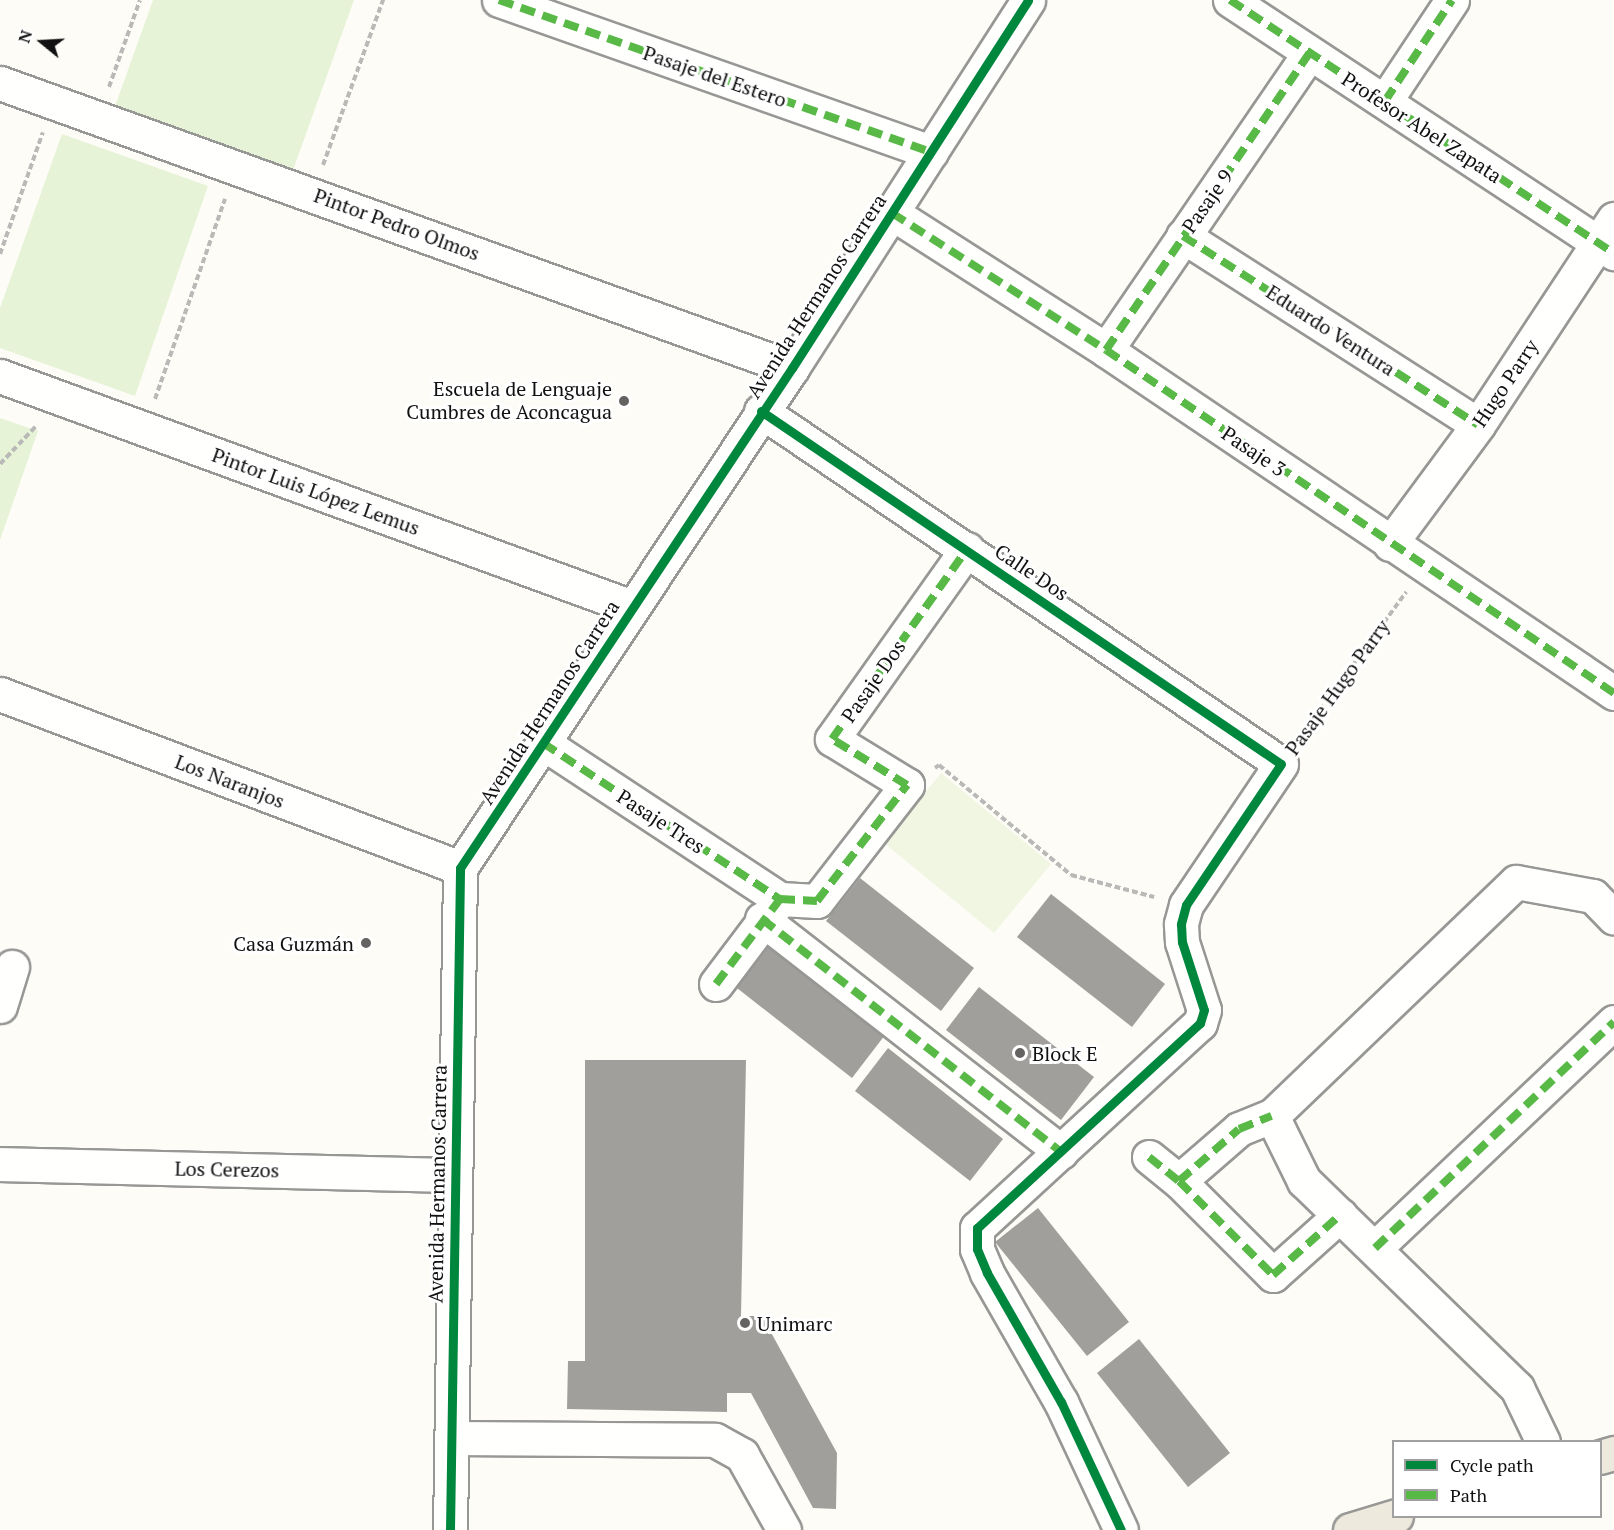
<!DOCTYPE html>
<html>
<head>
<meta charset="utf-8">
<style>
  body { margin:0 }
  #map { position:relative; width:1614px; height:1530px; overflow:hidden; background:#fdfcf7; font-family:"PT Serif",serif }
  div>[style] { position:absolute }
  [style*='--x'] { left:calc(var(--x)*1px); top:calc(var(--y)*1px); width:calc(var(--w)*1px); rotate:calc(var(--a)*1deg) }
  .green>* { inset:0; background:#e7f3d7 }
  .pitch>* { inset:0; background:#f0f6e1 }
  .building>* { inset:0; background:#a19f9c }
  .path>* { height:4px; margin-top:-2px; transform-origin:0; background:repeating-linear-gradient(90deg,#b9b9b8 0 6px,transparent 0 9px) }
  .roads { filter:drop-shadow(2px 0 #979795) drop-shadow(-2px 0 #979795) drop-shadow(0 2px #979795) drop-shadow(0 -2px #979795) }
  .minor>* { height:33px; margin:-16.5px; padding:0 16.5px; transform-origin:16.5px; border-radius:16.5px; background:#fffffe }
  .major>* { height:33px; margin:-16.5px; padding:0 16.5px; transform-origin:16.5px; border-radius:16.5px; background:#ede9dc }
  .quiet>* { height:8px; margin-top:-4px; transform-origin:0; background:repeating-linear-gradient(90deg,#58b947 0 15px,transparent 0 23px) }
  .cycleway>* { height:9px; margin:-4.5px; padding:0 4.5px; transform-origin:4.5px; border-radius:4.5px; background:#00873e }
  .dots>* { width:16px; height:16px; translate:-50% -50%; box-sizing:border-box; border:3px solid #fff; border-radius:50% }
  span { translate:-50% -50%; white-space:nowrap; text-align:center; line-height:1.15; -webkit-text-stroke:6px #fff; paint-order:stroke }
  .street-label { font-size:20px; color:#111 }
  .poi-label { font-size:20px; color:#111 }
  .right { translate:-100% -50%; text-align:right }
  .left { translate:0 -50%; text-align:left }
  .legend { position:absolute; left:1392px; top:1440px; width:210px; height:78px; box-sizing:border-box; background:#fff; border:2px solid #a0a0a0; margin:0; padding:8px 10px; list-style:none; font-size:18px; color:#111 }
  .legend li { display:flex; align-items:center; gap:12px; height:30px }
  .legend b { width:30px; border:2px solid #a0a0a0 }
  .north { position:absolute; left:12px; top:12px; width:60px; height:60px; -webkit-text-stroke:4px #fff; paint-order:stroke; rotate:288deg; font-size:16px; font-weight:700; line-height:24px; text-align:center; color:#111 }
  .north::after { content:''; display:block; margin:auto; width:21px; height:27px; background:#111; clip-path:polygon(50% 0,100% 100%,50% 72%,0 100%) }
</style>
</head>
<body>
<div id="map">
  <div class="green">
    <div style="clip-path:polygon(153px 0,354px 0,292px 173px,114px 109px)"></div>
    <div style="clip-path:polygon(62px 134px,208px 186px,135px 396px,0 348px,0 308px)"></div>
    <div style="clip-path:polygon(0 418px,38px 431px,0 540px)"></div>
  </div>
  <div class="pitch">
    <div style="clip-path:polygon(941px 773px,1051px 864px,994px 933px,884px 843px)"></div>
  </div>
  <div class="building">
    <div style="clip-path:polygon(860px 878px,974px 968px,941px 1011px,826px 921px)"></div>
    <div style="clip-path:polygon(1051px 894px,1165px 984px,1132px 1027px,1017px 937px)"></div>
    <div style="clip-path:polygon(770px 945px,885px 1035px,852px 1078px,737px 988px)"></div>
    <div style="clip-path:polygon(979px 987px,1094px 1077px,1061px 1120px,946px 1030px)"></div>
    <div style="clip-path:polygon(888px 1048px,1003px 1139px,970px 1181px,855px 1091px)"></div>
    <div style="clip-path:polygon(585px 1060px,746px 1060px,741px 1316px,762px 1316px,837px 1453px,836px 1509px,813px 1508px,751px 1393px,727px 1393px,727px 1412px,567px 1409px,568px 1361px,585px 1361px)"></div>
    <div style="clip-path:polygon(1038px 1208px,1129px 1322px,1087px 1356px,995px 1242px)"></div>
    <div style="clip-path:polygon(1139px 1339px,1230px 1453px,1188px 1487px,1097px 1373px)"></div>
  </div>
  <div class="path">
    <div style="--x:109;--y:87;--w:92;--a:-70.4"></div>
    <div style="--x:323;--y:165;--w:176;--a:-70"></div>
    <div style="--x:0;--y:254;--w:129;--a:-70.6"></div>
    <div style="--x:155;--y:399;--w:212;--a:-70.7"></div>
    <div style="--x:0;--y:464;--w:54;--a:-46.5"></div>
    <div style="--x:1299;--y:739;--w:182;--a:-53.9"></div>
    <div style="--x:935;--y:768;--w:5;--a:-37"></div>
    <div style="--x:939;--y:765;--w:172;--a:39.8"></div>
    <div style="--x:1071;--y:875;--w:86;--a:14.8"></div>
  </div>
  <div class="roads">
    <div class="minor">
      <div style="--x:499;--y:0;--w:458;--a:19.4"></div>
      <div style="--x:1230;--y:0;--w:460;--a:33.4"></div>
      <div style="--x:0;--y:83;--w:842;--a:19.79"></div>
      <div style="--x:1385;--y:101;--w:121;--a:-56.4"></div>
      <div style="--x:892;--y:213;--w:254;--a:32.6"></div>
      <div style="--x:1106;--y:350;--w:613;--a:34.03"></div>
      <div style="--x:1183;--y:236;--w:350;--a:32.6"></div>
      <div style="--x:1106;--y:350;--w:360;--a:-55.6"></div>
      <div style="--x:0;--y:376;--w:673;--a:20.08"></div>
      <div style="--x:761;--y:411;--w:628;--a:34.17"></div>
      <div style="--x:1281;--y:764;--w:170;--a:124"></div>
      <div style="--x:1186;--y:905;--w:20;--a:105"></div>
      <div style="--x:1181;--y:924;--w:18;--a:87"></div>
      <div style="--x:1182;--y:942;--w:71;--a:72.1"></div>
      <div style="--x:1204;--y:1010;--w:14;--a:107"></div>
      <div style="--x:1200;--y:1023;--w:303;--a:137.4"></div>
      <div style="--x:977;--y:1228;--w:21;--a:90"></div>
      <div style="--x:977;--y:1249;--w:26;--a:67"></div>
      <div style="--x:987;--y:1273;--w:149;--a:60.2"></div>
      <div style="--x:1061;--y:1402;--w:141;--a:64.9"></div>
      <div style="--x:1390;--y:544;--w:148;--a:-53.5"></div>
      <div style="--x:1478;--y:425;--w:247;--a:-56.6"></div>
      <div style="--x:0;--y:694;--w:492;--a:20.7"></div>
      <div style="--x:543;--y:743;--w:284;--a:33.4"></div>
      <div style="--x:780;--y:899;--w:37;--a:3"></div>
      <div style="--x:817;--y:901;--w:147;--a:-52.2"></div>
      <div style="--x:907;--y:785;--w:88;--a:-148.5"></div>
      <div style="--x:832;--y:739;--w:233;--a:-54.6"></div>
      <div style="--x:762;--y:919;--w:379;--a:37.9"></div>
      <div style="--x:716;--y:984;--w:101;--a:-53"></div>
      <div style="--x:0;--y:1006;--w:41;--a:-72.9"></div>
      <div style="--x:1149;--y:1157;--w:38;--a:39"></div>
      <div style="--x:1179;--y:1181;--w:133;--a:45"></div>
      <div style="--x:1273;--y:1275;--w:90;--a:-41.8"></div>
      <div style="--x:0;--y:1164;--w:454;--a:1.4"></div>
      <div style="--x:1179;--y:1181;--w:79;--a:-40.9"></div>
      <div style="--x:1239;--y:1129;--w:35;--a:-22"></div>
      <div style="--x:1375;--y:1248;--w:329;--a:-43.4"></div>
      <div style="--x:451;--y:1438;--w:264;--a:0.4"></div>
      <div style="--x:715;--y:1440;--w:31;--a:29"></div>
      <div style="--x:742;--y:1455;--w:86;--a:60.8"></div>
      <div style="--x:1543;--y:1442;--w:60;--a:-115.7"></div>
      <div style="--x:1517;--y:1388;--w:297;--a:-135.8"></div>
      <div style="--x:1304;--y:1181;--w:72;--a:-116.2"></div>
      <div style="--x:1272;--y:1116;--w:338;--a:-43.8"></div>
      <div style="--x:1516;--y:882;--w:78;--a:10.3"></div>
      <div style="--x:1593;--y:896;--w:30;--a:46"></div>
      <div style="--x:450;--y:1530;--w:662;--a:-89.13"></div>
      <div style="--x:460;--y:868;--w:600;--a:-56.42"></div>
      <div style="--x:792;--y:368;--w:437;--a:-57.3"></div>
    </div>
    <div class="major">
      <div style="--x:1600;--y:1457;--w:15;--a:-16"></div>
      <div style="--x:1350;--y:1530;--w:48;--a:-16.9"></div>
    </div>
  </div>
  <div class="quiet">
    <div style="--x:499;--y:0;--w:458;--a:19.4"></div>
    <div style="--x:1230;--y:0;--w:460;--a:33.4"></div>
    <div style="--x:1385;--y:101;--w:121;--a:-56.4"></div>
    <div style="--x:892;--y:213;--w:254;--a:32.6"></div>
    <div style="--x:1106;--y:350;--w:613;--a:34.03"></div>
    <div style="--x:1183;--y:236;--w:350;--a:32.6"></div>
    <div style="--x:1106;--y:350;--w:360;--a:-55.6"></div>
    <div style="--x:543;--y:743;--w:284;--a:33.4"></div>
    <div style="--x:780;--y:899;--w:37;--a:3"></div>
    <div style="--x:817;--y:901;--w:147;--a:-52.2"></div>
    <div style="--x:907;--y:785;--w:88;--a:-148.5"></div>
    <div style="--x:832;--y:739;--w:233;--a:-54.6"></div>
    <div style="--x:762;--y:919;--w:379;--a:37.9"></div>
    <div style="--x:716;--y:984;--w:106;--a:-53"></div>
    <div style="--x:1149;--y:1157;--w:38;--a:39"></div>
    <div style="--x:1179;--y:1181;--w:133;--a:45"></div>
    <div style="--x:1273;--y:1275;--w:90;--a:-41.8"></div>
    <div style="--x:1179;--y:1181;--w:79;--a:-40.9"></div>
    <div style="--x:1239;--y:1129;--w:35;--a:-22"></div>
    <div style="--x:1375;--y:1248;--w:329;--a:-43.4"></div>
  </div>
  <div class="cycleway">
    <div style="--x:761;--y:411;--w:628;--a:34.17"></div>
    <div style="--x:1281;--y:764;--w:170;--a:124"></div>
    <div style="--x:1186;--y:905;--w:20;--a:105"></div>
    <div style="--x:1181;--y:924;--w:18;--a:87"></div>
    <div style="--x:1182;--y:942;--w:71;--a:72.1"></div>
    <div style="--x:1204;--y:1010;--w:14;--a:107"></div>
    <div style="--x:1200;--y:1023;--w:303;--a:137.4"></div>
    <div style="--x:977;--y:1228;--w:21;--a:90"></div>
    <div style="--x:977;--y:1249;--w:26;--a:67"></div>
    <div style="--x:987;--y:1273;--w:149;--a:60.2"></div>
    <div style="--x:1061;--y:1402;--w:141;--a:64.9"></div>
    <div style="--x:450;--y:1530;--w:662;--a:-89.13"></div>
    <div style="--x:460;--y:868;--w:600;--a:-56.42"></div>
    <div style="--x:792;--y:368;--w:437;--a:-57.3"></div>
  </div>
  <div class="dots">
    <div style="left:624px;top:401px;background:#646362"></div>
    <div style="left:366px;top:943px;background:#646362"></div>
    <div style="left:1020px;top:1053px;background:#646362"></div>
    <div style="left:745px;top:1323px;background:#646362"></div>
  </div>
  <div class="street-label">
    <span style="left:715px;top:76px;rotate:19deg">Pasaje del Estero</span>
    <span style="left:1422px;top:127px;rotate:33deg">Profesor Abel Zapata</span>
    <span style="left:1207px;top:201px;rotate:-55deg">Pasaje 9</span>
    <span style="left:397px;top:224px;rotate:20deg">Pintor Pedro Olmos</span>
    <span style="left:816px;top:296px;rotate:-57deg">Avenida Hermanos Carrera</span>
    <span style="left:1331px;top:330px;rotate:33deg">Eduardo Ventura</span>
    <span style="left:1505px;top:383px;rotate:-56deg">Hugo Parry</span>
    <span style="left:1254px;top:451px;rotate:34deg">Pasaje 3</span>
    <span style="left:316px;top:491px;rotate:20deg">Pintor Luis López Lemus</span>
    <span style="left:1032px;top:572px;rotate:34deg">Calle Dos</span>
    <span style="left:873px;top:681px;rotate:-55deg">Pasaje Dos</span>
    <span style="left:1337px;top:687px;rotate:-54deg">Pasaje Hugo Parry</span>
    <span style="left:549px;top:702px;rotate:-57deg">Avenida Hermanos Carrera</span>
    <span style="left:230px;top:781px;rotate:21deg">Los Naranjos</span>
    <span style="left:661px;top:821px;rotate:33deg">Pasaje Tres</span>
    <span style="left:227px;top:1169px;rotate:1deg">Los Cerezos</span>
    <span style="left:437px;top:1184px;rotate:-89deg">Avenida Hermanos Carrera</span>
  </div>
  <div class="poi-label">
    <span class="right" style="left:612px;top:400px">Escuela de Lenguaje<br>Cumbres de Aconcagua</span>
    <span class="right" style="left:354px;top:943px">Casa Guzmán</span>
    <span class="left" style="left:1032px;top:1053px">Block E</span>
    <span class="left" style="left:757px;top:1323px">Unimarc</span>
  </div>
  <ul class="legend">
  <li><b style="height:8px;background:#00873e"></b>Cycle path</li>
  <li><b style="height:8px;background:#58b947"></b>Path</li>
  </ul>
  <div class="north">N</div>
</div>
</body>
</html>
